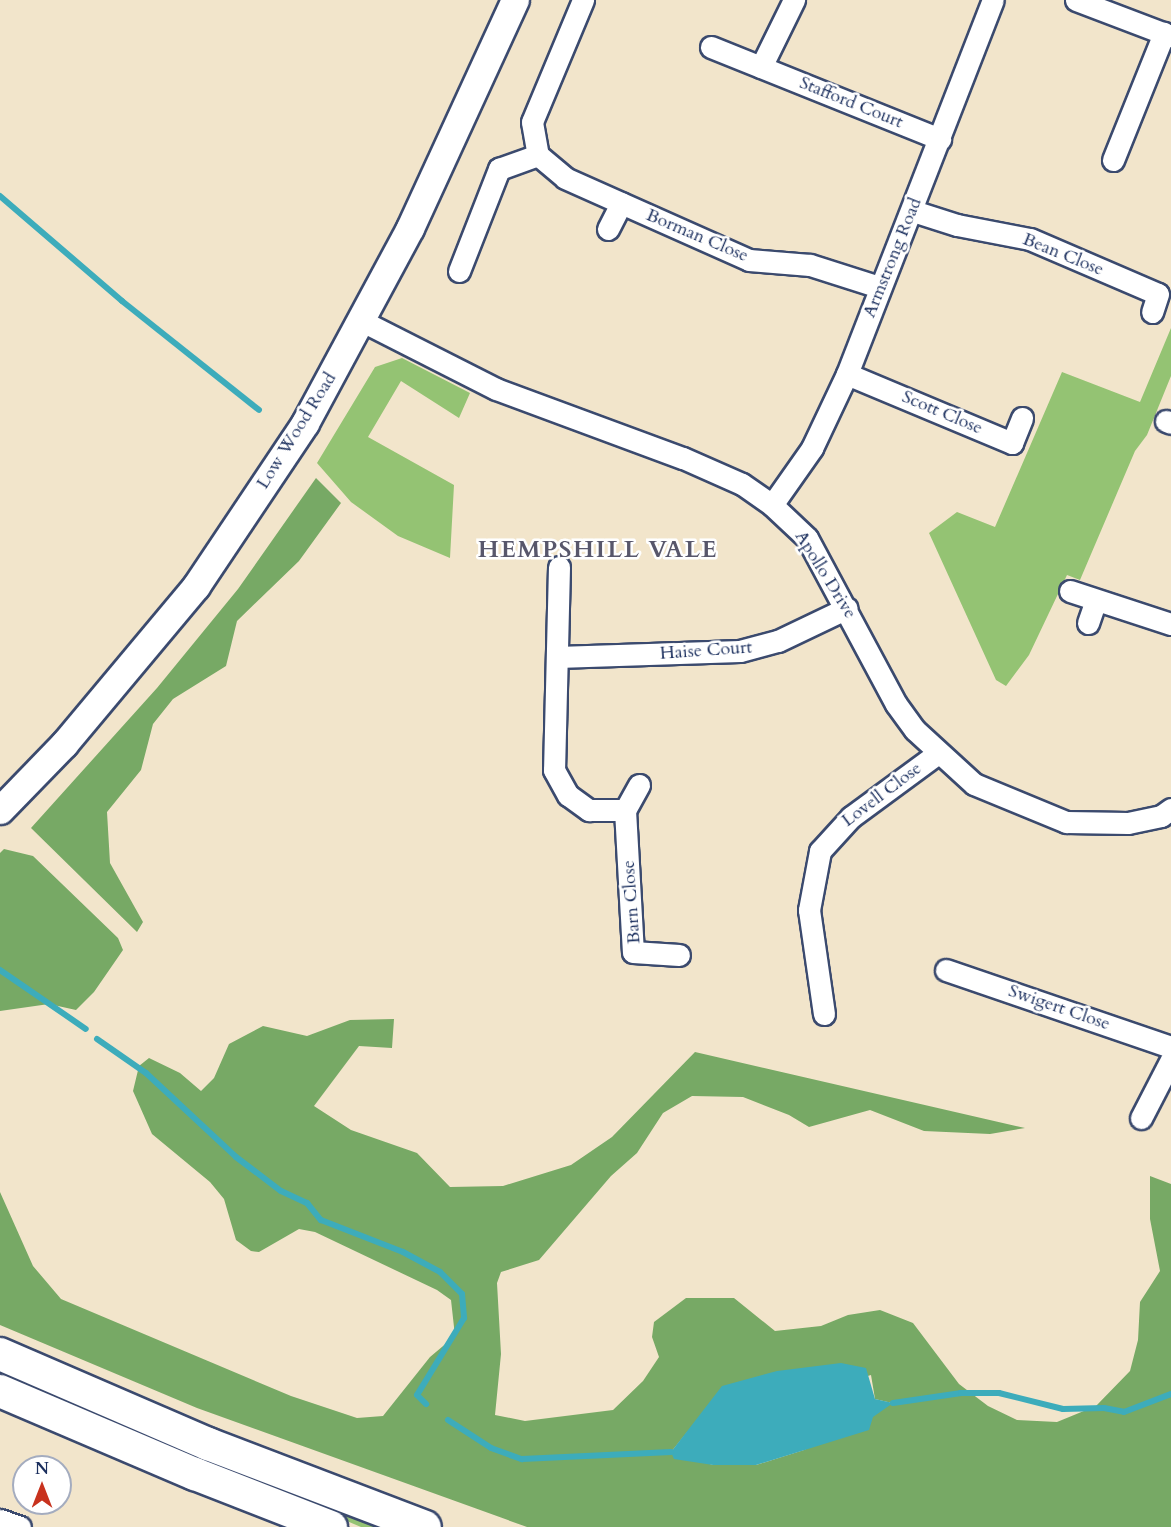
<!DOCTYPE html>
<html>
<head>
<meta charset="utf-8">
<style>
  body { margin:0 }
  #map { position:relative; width:1171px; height:1527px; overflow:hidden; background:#f2e5cb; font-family:Cardo,serif }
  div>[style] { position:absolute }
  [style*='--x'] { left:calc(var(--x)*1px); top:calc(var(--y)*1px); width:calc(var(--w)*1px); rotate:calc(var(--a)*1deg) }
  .green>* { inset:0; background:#94c373 }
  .forest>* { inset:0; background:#77a965 }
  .water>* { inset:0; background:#3dacbb }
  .stream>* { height:6px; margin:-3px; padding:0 3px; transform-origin:3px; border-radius:3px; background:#3dacbb }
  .roads { filter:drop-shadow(2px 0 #3b4a6e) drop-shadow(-2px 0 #3b4a6e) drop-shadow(0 2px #3b4a6e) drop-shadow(0 -2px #3b4a6e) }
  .minor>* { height:21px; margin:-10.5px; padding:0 10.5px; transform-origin:10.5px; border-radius:10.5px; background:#fff }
  .major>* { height:27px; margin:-13.5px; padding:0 13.5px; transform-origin:13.5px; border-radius:13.5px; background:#fff }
  .highway>* { height:32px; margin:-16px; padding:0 16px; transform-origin:16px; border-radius:16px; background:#fff }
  span { translate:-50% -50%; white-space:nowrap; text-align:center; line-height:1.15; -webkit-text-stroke:5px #fff; paint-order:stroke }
  .street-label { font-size:18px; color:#1b2f5e }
  .district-label { font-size:24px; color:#58576b; font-weight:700; letter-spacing:1.5px }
  .north { position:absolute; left:12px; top:1455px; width:60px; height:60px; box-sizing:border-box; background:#fff; border:2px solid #a4acbf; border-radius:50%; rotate:0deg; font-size:16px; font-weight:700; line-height:24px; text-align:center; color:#1b2f5e }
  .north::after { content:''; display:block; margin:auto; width:21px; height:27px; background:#c8321e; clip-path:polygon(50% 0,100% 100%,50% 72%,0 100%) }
</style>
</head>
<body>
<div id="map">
  <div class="green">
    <div style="clip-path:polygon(1171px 328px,1171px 376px,1147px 435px,1135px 451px,1080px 580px,1067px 575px,1029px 655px,1006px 686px,996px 680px,929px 533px,957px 512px,995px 527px,1062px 372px,1140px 402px)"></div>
    <div style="clip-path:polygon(402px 358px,470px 393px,459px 418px,401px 381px,368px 437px,454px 485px,450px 558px,398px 536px,351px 502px,317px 463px,375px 367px)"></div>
    <div style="clip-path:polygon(0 1364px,404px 1527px,361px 1527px,0 1374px)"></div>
  </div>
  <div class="forest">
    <div style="clip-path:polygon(316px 478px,341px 503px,299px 561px,237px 621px,226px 666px,173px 699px,153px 724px,141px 770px,107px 812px,110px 863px,143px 922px,137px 932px,31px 828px,157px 688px,238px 589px)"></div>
    <div style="clip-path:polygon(4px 849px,33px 856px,118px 938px,123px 950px,94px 992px,76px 1010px,49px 1004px,0 1011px,0 853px)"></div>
    <div style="clip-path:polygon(evenodd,394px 1019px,392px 1048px,359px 1046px,314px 1106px,351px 1130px,417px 1153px,450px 1187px,503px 1186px,571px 1165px,612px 1137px,695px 1052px,1025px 1128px,990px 1134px,924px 1131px,870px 1110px,809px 1127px,789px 1115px,743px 1097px,692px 1096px,663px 1113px,637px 1153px,611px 1176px,539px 1260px,501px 1272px,497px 1283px,501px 1354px,495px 1415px,525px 1421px,613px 1410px,643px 1381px,659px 1357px,652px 1337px,654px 1322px,686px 1298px,734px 1298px,775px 1331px,821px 1326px,848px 1315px,880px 1310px,913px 1323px,959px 1384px,988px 1406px,1017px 1420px,1057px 1422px,1096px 1406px,1130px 1371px,1138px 1340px,1140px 1302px,1160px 1271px,1150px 1219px,1150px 1176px,1171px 1184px,1171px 1527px,527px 1527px,197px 1408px,0 1325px,0 1192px,33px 1266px,61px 1299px,291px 1396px,357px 1418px,383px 1416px,430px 1357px,455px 1336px,451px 1300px,437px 1290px,315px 1232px,299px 1229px,259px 1252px,251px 1251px,236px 1240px,224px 1199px,210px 1182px,152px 1134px,133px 1091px,139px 1066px,149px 1058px,180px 1073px,201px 1091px,214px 1078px,229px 1044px,263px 1026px,307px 1036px,350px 1020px,394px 1019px,871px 1375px,875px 1399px,892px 1403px,804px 1450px,756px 1465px,713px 1465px,671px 1452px,688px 1431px,871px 1375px)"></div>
  </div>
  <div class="water">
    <div style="clip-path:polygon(841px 1363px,866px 1368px,875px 1399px,893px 1403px,873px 1417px,869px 1430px,756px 1465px,713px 1465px,674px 1459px,671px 1452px,722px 1386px,777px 1371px)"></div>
  </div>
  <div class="stream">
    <div style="--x:0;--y:196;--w:161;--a:40.7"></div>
    <div style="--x:122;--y:301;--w:175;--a:38.5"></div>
    <div style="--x:0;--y:970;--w:104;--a:34.5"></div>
    <div style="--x:97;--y:1039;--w:60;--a:34.8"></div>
    <div style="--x:146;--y:1073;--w:123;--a:43"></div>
    <div style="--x:236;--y:1157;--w:56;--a:37.1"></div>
    <div style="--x:281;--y:1191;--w:29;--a:25"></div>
    <div style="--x:307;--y:1203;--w:22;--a:51"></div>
    <div style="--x:321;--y:1220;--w:88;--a:21.3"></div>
    <div style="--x:403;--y:1252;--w:42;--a:28.4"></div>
    <div style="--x:440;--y:1272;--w:31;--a:45"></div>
    <div style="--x:462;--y:1294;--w:24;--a:85"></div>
    <div style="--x:464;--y:1318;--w:90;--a:121.4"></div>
    <div style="--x:417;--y:1395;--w:13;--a:45"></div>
    <div style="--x:893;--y:1403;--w:69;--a:-8.4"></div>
    <div style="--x:961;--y:1393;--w:38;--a:0"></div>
    <div style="--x:999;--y:1393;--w:66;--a:14"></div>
    <div style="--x:1063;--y:1409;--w:41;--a:-1.4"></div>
    <div style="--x:1104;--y:1408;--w:20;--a:11"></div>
    <div style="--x:1124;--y:1412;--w:50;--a:-21"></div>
    <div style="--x:448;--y:1420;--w:51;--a:33.1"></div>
    <div style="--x:491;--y:1448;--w:33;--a:20"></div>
    <div style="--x:522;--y:1459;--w:149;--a:-2.7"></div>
  </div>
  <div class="roads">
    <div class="minor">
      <div style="--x:583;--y:0;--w:132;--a:112.7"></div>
      <div style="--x:532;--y:122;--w:34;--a:80"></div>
      <div style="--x:538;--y:155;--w:35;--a:40"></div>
      <div style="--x:565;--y:178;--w:201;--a:24"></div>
      <div style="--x:749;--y:260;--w:61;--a:4.7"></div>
      <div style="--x:810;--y:265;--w:72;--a:17.7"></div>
      <div style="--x:1076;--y:0;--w:102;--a:20.8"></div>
      <div style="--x:711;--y:47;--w:247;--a:21.9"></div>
      <div style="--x:761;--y:67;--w:75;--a:-63.8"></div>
      <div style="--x:1113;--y:160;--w:137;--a:-68.1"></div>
      <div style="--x:913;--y:211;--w:46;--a:17.7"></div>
      <div style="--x:957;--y:225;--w:74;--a:10.9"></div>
      <div style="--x:1030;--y:239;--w:139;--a:23.3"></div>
      <div style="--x:1158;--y:294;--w:19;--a:108"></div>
      <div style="--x:608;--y:229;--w:29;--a:-63"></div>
      <div style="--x:459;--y:271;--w:110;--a:-68.6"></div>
      <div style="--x:499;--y:169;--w:41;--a:-19.7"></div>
      <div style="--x:362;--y:321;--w:150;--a:26.9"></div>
      <div style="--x:496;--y:389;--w:199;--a:20.3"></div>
      <div style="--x:683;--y:458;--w:64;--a:23.8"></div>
      <div style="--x:742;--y:484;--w:37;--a:35"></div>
      <div style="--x:772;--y:505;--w:48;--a:43.3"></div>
      <div style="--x:807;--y:538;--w:188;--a:61.8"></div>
      <div style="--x:896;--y:704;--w:32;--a:54"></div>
      <div style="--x:915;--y:730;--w:80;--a:42.5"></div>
      <div style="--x:974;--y:784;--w:100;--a:22.4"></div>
      <div style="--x:1066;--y:822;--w:62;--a:0.9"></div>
      <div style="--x:1128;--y:823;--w:34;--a:-12"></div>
      <div style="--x:1161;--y:816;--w:12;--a:-35"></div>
      <div style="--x:847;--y:374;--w:179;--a:22.7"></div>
      <div style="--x:1012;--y:443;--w:27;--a:-68"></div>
      <div style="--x:1166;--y:421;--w:5;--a:22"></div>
      <div style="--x:772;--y:505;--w:70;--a:-54.9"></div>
      <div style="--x:812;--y:448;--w:82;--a:-64.7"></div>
      <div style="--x:847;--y:374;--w:401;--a:-68.7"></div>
      <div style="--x:559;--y:567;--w:203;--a:91.4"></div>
      <div style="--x:554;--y:770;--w:29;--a:61"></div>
      <div style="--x:568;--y:795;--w:26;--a:36"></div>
      <div style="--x:589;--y:810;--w:36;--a:0"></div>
      <div style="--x:1070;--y:591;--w:106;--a:18.1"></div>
      <div style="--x:1088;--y:623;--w:24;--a:-71"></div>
      <div style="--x:557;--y:657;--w:183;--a:-1.9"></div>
      <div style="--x:740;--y:651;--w:39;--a:-15"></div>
      <div style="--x:778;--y:641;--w:76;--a:-25.6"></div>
      <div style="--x:639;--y:785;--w:29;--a:119"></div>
      <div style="--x:625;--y:810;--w:142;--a:86.8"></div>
      <div style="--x:633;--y:952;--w:46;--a:3.7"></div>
      <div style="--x:946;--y:970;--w:238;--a:18.9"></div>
      <div style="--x:824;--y:1014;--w:105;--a:-98.2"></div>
      <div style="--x:809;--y:910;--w:60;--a:-79.4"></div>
      <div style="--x:820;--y:851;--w:46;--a:-47.6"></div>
      <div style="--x:851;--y:817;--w:108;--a:-36.3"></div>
      <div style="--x:1141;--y:1118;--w:65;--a:-62.7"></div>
      <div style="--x:0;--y:1520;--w:21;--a:19"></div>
    </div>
    <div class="major">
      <div style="--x:0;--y:810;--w:92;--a:-45.9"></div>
      <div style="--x:64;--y:744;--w:206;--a:-50.1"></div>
      <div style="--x:196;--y:586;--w:196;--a:-56.2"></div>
      <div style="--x:305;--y:423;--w:221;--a:-61.7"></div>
      <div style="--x:410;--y:228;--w:251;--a:-65.3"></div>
    </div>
    <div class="highway">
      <div style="--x:0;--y:1354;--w:227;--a:23.4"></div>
      <div style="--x:208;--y:1444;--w:232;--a:20.9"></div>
      <div style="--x:0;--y:1391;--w:212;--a:23.1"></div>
      <div style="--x:195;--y:1474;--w:146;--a:21.3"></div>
    </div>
  </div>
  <div class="street-label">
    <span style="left:851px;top:103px;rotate:22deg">Stafford Court</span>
    <span style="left:697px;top:236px;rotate:23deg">Borman Close</span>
    <span style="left:1063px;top:255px;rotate:22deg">Bean Close</span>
    <span style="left:893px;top:258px;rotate:-68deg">Armstrong Road</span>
    <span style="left:942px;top:413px;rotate:23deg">Scott Close</span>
    <span style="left:297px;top:431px;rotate:-58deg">Low Wood Road</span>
    <span style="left:825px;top:575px;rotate:58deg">Apollo Drive</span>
    <span style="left:706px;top:651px;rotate:-4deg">Haise Court</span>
    <span style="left:882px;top:795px;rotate:-37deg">Lovell Close</span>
    <span style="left:632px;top:902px;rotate:-94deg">Barn Close</span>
    <span style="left:1059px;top:1008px;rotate:19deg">Swigert Close</span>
  </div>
  <div class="district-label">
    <span style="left:598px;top:550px">HEMPSHILL VALE</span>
  </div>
  <div class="north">N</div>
</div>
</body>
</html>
